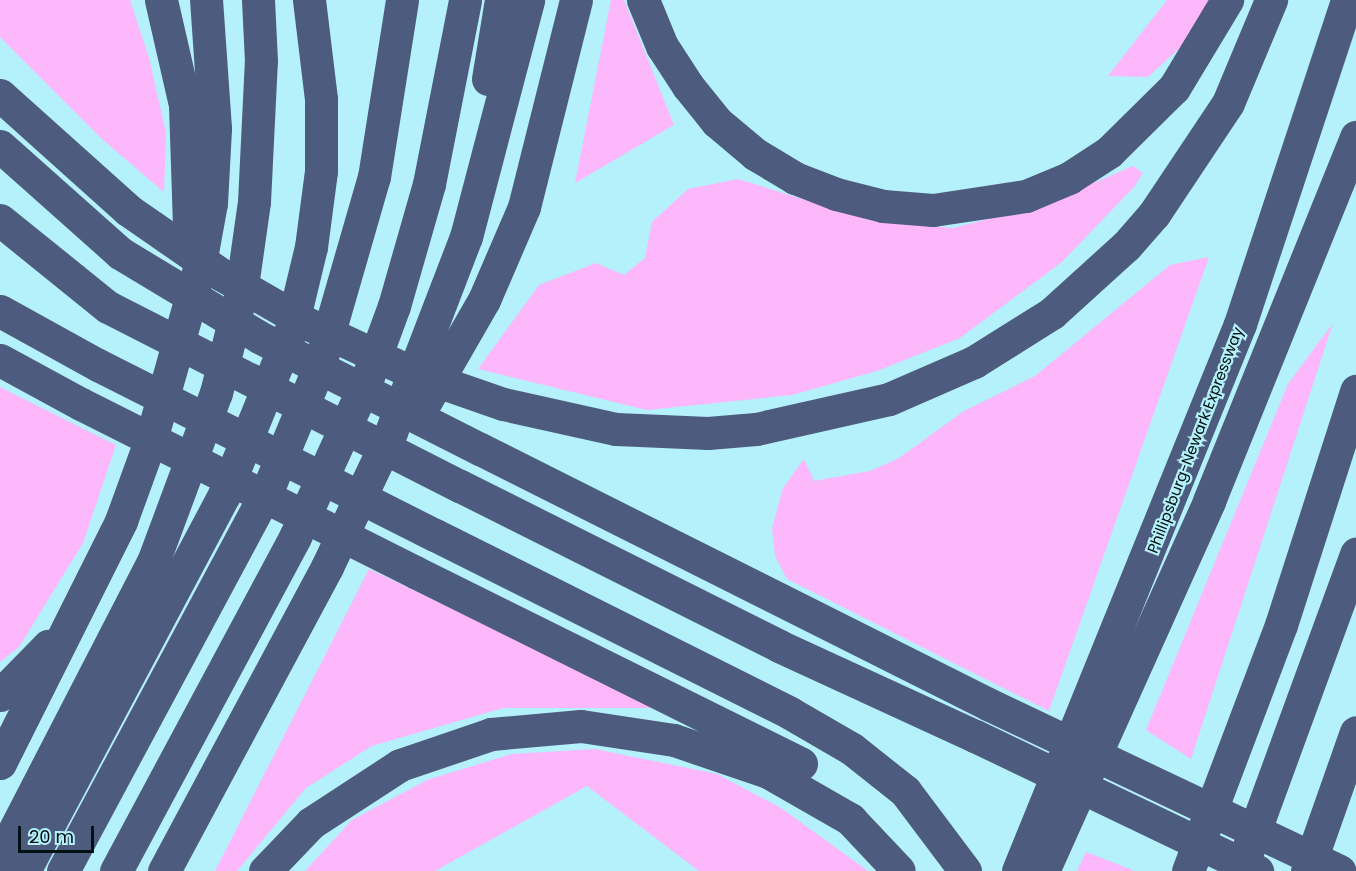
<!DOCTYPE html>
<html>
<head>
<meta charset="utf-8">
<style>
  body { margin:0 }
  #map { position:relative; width:1356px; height:871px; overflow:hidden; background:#b4f1fa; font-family:Poppins,sans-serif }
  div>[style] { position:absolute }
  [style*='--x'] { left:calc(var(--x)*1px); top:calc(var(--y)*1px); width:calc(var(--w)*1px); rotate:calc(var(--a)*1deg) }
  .green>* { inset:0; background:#fdb7fb }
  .highway>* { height:33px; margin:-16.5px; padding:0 16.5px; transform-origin:16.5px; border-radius:16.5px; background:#4d5b7f }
  .highway-bridge>* { height:33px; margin:-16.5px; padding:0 16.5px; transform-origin:16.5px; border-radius:16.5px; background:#4d5b7f }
  span { translate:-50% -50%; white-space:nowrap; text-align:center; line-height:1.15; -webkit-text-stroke:4.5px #b4f1fa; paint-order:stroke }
  .street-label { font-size:15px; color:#001013 }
  .scale { position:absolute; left:18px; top:826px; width:76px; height:27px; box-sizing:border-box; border:3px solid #001013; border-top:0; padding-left:8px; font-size:18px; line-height:21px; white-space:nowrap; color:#001013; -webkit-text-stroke:4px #b4f1fa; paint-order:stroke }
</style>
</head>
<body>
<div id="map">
  <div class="green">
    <div style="clip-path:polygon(0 0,130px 0,149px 58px,166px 133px,164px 192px,103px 140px,0 37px)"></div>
    <div style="clip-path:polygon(611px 0,624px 0,674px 125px,575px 183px)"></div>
    <div style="clip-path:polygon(1167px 0,1215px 0,1207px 23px,1148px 77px,1108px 76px)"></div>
    <div style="clip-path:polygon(1133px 166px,1143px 173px,1134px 187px,1062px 262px,960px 338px,877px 371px,792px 395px,647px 410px,478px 369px,539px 285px,596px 263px,624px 275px,645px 258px,652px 222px,688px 189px,738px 179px,873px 221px,953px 228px,1043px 205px)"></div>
    <div style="clip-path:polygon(1209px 257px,1049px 711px,787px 579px,775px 556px,772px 528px,783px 488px,804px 459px,814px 481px,870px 471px,899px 458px,964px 411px,1035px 376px,1170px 265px)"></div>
    <div style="clip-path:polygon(1333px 323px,1191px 759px,1146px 730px,1288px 384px)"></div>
    <div style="clip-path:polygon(0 387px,116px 445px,83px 543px,19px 647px,0 662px)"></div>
    <div style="clip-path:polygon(369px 569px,661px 708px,503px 708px,372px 746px,306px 788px,237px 871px,215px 871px)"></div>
    <div style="clip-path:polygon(595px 749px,717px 774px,781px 808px,868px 871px,699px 871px,587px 786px,435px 871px,305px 871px,352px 820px,427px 780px,512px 754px)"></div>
    <div style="clip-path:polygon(1086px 852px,1135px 871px,1077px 871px)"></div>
  </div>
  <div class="highway">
    <div style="--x:161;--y:0;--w:108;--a:77.1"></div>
    <div style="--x:185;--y:105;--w:119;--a:88.1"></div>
    <div style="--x:643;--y:0;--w:50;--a:67.6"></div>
    <div style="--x:662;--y:46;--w:48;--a:57"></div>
    <div style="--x:688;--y:86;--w:46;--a:51.1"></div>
    <div style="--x:717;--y:122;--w:50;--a:40.1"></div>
    <div style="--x:755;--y:154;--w:47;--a:31"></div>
    <div style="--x:795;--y:178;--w:44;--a:21.3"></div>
    <div style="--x:836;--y:194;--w:49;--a:14.3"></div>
    <div style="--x:883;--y:206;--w:50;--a:4.6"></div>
    <div style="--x:933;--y:210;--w:94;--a:-8.6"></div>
    <div style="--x:1026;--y:196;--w:47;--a:-22.7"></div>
    <div style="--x:1069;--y:178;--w:48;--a:-33"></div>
    <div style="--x:1109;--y:152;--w:91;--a:-44.6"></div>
    <div style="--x:1174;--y:88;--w:103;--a:-58.9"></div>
    <div style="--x:488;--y:79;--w:80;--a:-80.7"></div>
    <div style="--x:0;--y:95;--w:172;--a:41.9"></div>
    <div style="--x:0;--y:146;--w:161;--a:41.7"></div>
    <div style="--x:0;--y:220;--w:139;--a:38.9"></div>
    <div style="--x:0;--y:311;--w:112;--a:28.9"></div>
    <div style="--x:0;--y:360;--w:92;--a:28.5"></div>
    <div style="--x:503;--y:404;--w:116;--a:12.5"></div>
    <div style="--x:616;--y:429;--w:92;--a:2.5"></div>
    <div style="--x:708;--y:433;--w:48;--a:-4.8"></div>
    <div style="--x:756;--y:429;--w:136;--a:-12.7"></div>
    <div style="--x:889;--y:399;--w:93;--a:-23.5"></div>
    <div style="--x:974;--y:362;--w:92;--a:-32.1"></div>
    <div style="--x:1052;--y:313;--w:100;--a:-42.2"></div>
    <div style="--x:1126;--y:246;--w:43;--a:-48.8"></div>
    <div style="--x:1154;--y:214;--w:133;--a:-56.3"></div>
    <div style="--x:1228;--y:103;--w:112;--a:-67.3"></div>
    <div style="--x:423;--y:406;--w:122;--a:-60.1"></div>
    <div style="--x:484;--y:300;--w:101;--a:-66.7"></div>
    <div style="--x:524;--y:207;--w:213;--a:-75.9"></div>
    <div style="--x:480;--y:449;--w:568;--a:26.66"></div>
    <div style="--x:460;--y:486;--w:357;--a:26.6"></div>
    <div style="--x:779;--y:646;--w:216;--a:24.7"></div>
    <div style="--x:435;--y:535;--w:397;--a:26.6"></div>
    <div style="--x:790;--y:713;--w:72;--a:30.1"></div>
    <div style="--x:852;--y:749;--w:68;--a:38.4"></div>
    <div style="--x:905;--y:791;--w:100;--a:53.1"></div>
    <div style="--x:415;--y:572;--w:431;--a:26.4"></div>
    <div style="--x:0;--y:695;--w:69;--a:-45.6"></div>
    <div style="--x:0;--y:763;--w:271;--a:-63.4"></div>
    <div style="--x:121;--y:521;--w:90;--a:-70"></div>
    <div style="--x:152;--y:436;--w:173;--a:-74.3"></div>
    <div style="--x:199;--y:269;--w:67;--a:-79.7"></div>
    <div style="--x:211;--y:203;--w:75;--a:-86.9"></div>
    <div style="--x:215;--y:128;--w:128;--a:-94"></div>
    <div style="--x:0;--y:858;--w:333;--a:-62.7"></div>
    <div style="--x:153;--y:562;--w:180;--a:-69.6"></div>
    <div style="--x:216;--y:393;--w:103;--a:-76"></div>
    <div style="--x:241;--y:293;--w:92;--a:-81.9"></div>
    <div style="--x:254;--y:202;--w:141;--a:-87.2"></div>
    <div style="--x:261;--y:61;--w:61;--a:-92.8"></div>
    <div style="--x:24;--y:871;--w:426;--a:-62"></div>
    <div style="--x:224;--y:495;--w:178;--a:-67.9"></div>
    <div style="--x:291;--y:330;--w:85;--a:-76.5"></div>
    <div style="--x:311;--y:247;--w:77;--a:-82.5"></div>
    <div style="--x:321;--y:171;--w:72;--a:-90"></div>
    <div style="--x:321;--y:99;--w:100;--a:-96.9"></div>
    <div style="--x:63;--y:871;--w:434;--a:-61.8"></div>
    <div style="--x:268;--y:489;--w:132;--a:-67.3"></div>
    <div style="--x:319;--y:367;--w:198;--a:-73.9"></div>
    <div style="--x:374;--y:177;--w:179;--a:-81"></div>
    <div style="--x:116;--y:871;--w:379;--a:-61.8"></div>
    <div style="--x:295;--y:537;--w:170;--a:-65.4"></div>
    <div style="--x:366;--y:382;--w:81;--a:-69.8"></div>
    <div style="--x:394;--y:306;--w:127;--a:-74"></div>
    <div style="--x:429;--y:184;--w:187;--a:-78.9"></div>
    <div style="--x:164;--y:871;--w:345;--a:-61.8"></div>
    <div style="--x:327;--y:567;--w:149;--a:-64.6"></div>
    <div style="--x:391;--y:432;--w:209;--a:-69"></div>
    <div style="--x:466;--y:237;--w:245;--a:-75.3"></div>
    <div style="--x:265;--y:871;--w:66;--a:-46.2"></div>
    <div style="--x:311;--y:823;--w:106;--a:-33.1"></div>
    <div style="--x:400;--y:765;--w:96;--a:-18.8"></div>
    <div style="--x:491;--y:734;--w:90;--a:-5.1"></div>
    <div style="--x:581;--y:726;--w:94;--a:8.6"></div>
    <div style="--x:674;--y:740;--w:99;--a:18.8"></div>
    <div style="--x:768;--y:772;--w:95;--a:29.8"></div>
    <div style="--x:850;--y:819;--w:71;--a:46.7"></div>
    <div style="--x:1018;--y:871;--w:590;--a:-67.91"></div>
    <div style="--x:1240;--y:324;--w:341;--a:-71.7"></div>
    <div style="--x:1043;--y:871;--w:406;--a:-65.8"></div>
    <div style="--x:1209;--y:501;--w:393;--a:-68"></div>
    <div style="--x:1188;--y:871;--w:263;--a:-69.3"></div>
    <div style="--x:1281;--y:625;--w:246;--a:-72.2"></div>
    <div style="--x:1240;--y:871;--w:338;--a:-69.9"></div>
    <div style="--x:1307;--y:871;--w:147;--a:-70.6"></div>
  </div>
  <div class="highway-bridge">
    <div style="--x:128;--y:210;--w:114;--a:34.7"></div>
    <div style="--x:222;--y:275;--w:95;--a:29.8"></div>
    <div style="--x:304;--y:322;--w:118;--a:25"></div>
    <div style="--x:411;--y:372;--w:97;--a:19.2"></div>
    <div style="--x:120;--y:253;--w:162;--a:31.1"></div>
    <div style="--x:259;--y:337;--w:248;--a:26.9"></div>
    <div style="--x:108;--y:307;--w:395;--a:27"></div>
    <div style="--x:98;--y:365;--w:377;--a:26.8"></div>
    <div style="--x:81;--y:404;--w:374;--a:26.7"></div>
    <div style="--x:988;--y:704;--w:389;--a:25.4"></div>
    <div style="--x:975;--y:736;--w:313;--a:25.6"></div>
  </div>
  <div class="street-label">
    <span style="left:1195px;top:440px;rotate:-69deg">Phillipsburg-Newark Expressway</span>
  </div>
  <div class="scale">20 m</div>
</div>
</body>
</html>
